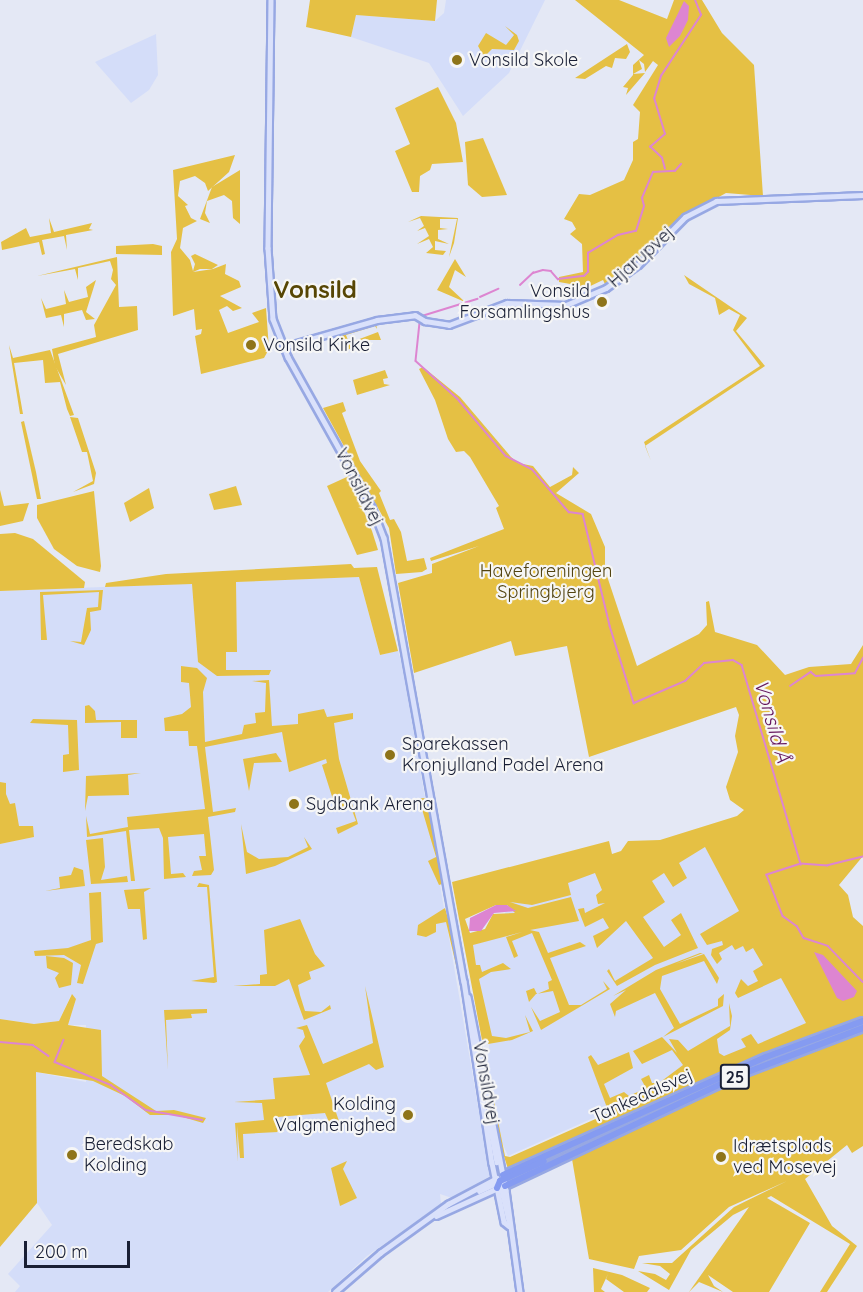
<!DOCTYPE html>
<html>
<head>
<meta charset="utf-8">
<style>
  body { margin:0 }
  #map { position:relative; width:863px; height:1292px; overflow:hidden; background:#e4e8f5; font-family:Quicksand,sans-serif }
  div>[style] { position:absolute }
  [style*='--x'] { left:calc(var(--x)*1px); top:calc(var(--y)*1px); width:calc(var(--w)*1px); rotate:calc(var(--a)*1deg) }
  .built>* { inset:0; background:#d4ddf9 }
  .green>* { inset:0; background:#e5c044 }
  .water>* { inset:0; background:#dd85d1 }
  .stream>* { height:1.5px; margin:-0.75px; padding:0 0.75px; transform-origin:0.75px; border-radius:0.75px; background:#dd85d1 }
  .roads { filter:drop-shadow(2px 0 #97a8e3) drop-shadow(-2px 0 #97a8e3) drop-shadow(0 2px #97a8e3) drop-shadow(0 -2px #97a8e3) }
  .secondary>* { height:4.5px; margin:-2.25px; padding:0 2.25px; transform-origin:2.25px; border-radius:2.25px; background:#dae1fb }
  .highway>* { height:6px; margin:-3px; padding:0 3px; transform-origin:3px; border-radius:3px; background:#859bf1 }
  .dots>* { width:16px; height:16px; translate:-50% -50%; box-sizing:border-box; border:3px solid #f6f6f6; border-radius:50% }
  span { translate:-50% -50%; white-space:nowrap; text-align:center; line-height:1.15; -webkit-text-stroke:4.5px #f6f6f6; paint-order:stroke }
  .shield-label span { padding:2px 4px; background:#f6f6f6; border:2px solid; border-radius:4px; -webkit-text-stroke-width:0 }
  .shield-label { font-size:16px; color:#191f35; font-weight:700 }
  .poi-label { font-size:18px; color:#191f35 }
  .left { translate:0 -50%; text-align:left }
  .right { translate:-100% -50%; text-align:right }
  .street-label { font-size:18px; color:#191f35 }
  .park-label { font-size:18px; color:#534411 }
  .water-label { font-size:20px; color:#64155d; font-style:italic }
  .district-label { font-size:24px; color:#574604; font-weight:700 }
  .scale { position:absolute; left:24px; top:1241px; width:106px; height:27px; box-sizing:border-box; border:3px solid #191f35; border-top:0; padding-left:8px; font-size:18px; line-height:21px; white-space:nowrap; color:#191f35; -webkit-text-stroke:4px #f6f6f6; paint-order:stroke }
</style>
</head>
<body>
<div id="map">
  <div class="built">
    <div style="clip-path:polygon(446px 0,545px 0,509px 73px,463px 116px,429px 63px,351px 37px,356px 15px,435px 21px,444px 13px)"></div>
    <div style="clip-path:polygon(156px 34px,158px 75px,149px 90px,131px 103px,95px 62px)"></div>
    <div style="clip-path:polygon(359px 577px,380px 655px,398px 651px,402px 664px,490px 1176px,452px 1198px,440px 1194px,441px 1204px,367px 1256px,328px 1292px,15px 1292px,20px 1286px,8px 1274px,52px 1225px,37px 1203px,36px 1072px,86px 1082px,86px 1025px,68px 1025px,76px 999px,71px 995px,59px 1021px,34px 1024px,0 1019px,0 844px,34px 837px,33px 830px,16px 831px,4px 821px,6px 783px,0 782px,0 591px)"></div>
    <div style="clip-path:polygon(716px 841px,739px 911px,749px 906px,806px 1023px,508px 1156px,500px 1138px,487px 1066px,490px 1040px,472px 945px,489px 940px,512px 901px,608px 868px)"></div>
  </div>
  <div class="green">
    <div style="clip-path:polygon(310px 0,437px 0,435px 21px,356px 15px,351px 37px,306px 27px)"></div>
    <div style="clip-path:polygon(575px 0,619px 0,667px 19px,674px 0,702px 0,722px 33px,754px 65px,763px 196px,726px 193px,681px 218px,652px 248px,606px 286px,603px 280px,582px 290px,576px 285px,559px 282px,559px 277px,583px 272px,582px 244px,570px 234px,576px 229px,572px 222px,564px 219px,579px 194px,590px 195px,624px 180px,633px 160px,633px 142px,638px 139px,640px 112px,633px 105px,658px 65px,653px 61px,645px 72px,644px 64px,639px 60px,642px 69px,633px 74px,645px 73px,626px 95px,628px 88px,623px 87px,633px 75px,633px 65px,644px 55px)"></div>
    <div style="clip-path:polygon(505px 26px,517px 35px,519px 41px,514px 50px,492px 49px,484px 57px,478px 46px,486px 33px,506px 45px,514px 35px)"></div>
    <div style="clip-path:polygon(627px 44px,630px 52px,626px 59px,615px 58px,612px 68px,606px 66px,585px 79px,575px 78px)"></div>
    <div style="clip-path:polygon(438px 87px,456px 123px,463px 162px,432px 164px,430px 170px,420px 176px,419px 192px,412px 192px,395px 151px,410px 144px,395px 108px)"></div>
    <div style="clip-path:polygon(483px 138px,507px 195px,482px 197px,468px 185px,465px 142px)"></div>
    <div style="clip-path:polygon(235px 155px,229px 172px,208px 191px,205px 183px,195px 176px,180px 181px,178px 196px,188px 205px,185px 206px,191px 218px,197px 221px,183px 228px,180px 248px,190px 260px,193px 271px,195px 264px,191px 256px,195px 254px,218px 265px,212px 269px,200px 269px,193px 272px,213px 269px,226px 264px,225px 274px,239px 281px,241px 287px,220px 296px,242px 308px,233px 311px,227px 306px,219px 310px,228px 333px,259px 322px,252px 313px,266px 308px,269px 349px,264px 358px,201px 374px,195px 336px,201px 334px,202px 329px,196px 330px,194px 309px,173px 316px,171px 252px,177px 239px,173px 170px)"></div>
    <div style="clip-path:polygon(240px 170px,240px 224px,233px 218px,232px 201px,224px 195px,207px 201px,205px 213px,210px 223px,200px 219px,212px 187px)"></div>
    <div style="clip-path:polygon(421px 216px,458px 218px,454px 243px,449px 257px,457px 219px,440px 219px,440px 228px,448px 229px,438px 230px,438px 239px,449px 244px,435px 241px,435px 250px,446px 251px,443px 255px,426px 253px,433px 247px,429px 239px,417px 244px,429px 236px,425px 228px,417px 231px,424px 226px,420px 218px,408px 222px)"></div>
    <div style="clip-path:polygon(49px 218px,54px 232px,92px 223px,89px 229px,93px 230px,66px 235px,67px 250px,64px 236px,42px 240px,45px 254px,42px 255px,39px 242px,2px 250px,1px 242px,26px 228px,30px 237px,51px 233px)"></div>
    <div style="clip-path:polygon(153px 244px,162px 246px,162px 255px,116px 254px,116px 246px)"></div>
    <div style="clip-path:polygon(117px 257px,119px 307px,137px 306px,138px 330px,58px 354px,66px 385px,55px 366px,52px 349px,96px 337px,94px 325px,116px 285px,111px 279px,113px 270px,110px 261px,78px 268px,78px 280px,75px 269px,37px 276px)"></div>
    <div style="clip-path:polygon(455px 259px,466px 277px,455px 270px,449px 287px,465px 302px,437px 290px)"></div>
    <div style="clip-path:polygon(684px 275px,747px 318px,736px 331px,765px 366px,645px 446px,651px 461px,644px 442px,760px 366px,733px 330px,740px 315px,729px 309px,719px 315px,715px 298px,689px 284px)"></div>
    <div style="clip-path:polygon(96px 280px,86px 312px,95px 319px,86px 320px,82px 310px,64px 314px,64px 327px,61px 315px,46px 318px,41px 298px,46px 309px,66px 304px,64px 290px,69px 302px,88px 297px,86px 287px)"></div>
    <div style="clip-path:polygon(376px 324px,377px 329px,375px 326px,346px 335px,349px 343px,378px 332px,381px 340px,370px 340px,345px 351px,338px 331px)"></div>
    <div style="clip-path:polygon(9px 345px,13px 358px,50px 350px,74px 415px,70px 416px,67px 409px,60px 382px,45px 383px,43px 360px,14px 363px,23px 414px,20px 414px)"></div>
    <div style="clip-path:polygon(evenodd,423px 367px,460px 397px,511px 457px,518px 463px,533px 466px,550px 487px,572px 475px,573px 467px,579px 473px,556px 493px,591px 514px,605px 547px,605px 570px,637px 666px,699px 634px,707px 625px,706px 602px,709px 601px,715px 632px,757px 645px,785px 675px,809px 667px,851px 664px,863px 645px,863px 856px,839px 885px,848px 895px,853px 917px,863px 926px,863px 1016px,745px 1061px,508px 1169px,501px 1147px,486px 1061px,505px 1156px,510px 1157px,609px 1113px,588px 1057px,591px 1055px,598px 1065px,629px 1052px,633px 1068px,604px 1084px,610px 1098px,624px 1092px,629px 1096px,646px 1088px,641px 1079px,649px 1075px,652px 1083px,659px 1083px,683px 1065px,672px 1050px,642px 1064px,633px 1051px,662px 1037px,677px 1053px,669px 1039px,678px 1040px,688px 1051px,730px 1026px,729px 1003px,732px 1016px,730px 1030px,717px 1039px,719px 1053px,724px 1056px,746px 1047px,741px 1039px,751px 1034px,758px 1044px,806px 1023px,781px 978px,738px 998px,735px 993px,741px 979px,748px 986px,758px 981px,753px 971px,763px 965px,753px 948px,746px 952px,743px 946px,735px 950px,732px 945px,719px 953px,722px 959px,717px 964px,711px 955px,712px 949px,723px 945px,722px 941px,707px 945px,700px 934px,739px 911px,705px 847px,679px 863px,687px 878px,673px 887px,664px 873px,652px 881px,665px 902px,643px 917px,664px 947px,681px 935px,671px 920px,681px 913px,698px 948px,655px 965px,617px 986px,607px 971px,609px 969px,615px 981px,653px 958px,626px 921px,597px 948px,593px 936px,609px 928px,603px 918px,585px 927px,578px 909px,584px 908px,585px 913px,605px 903px,598px 904px,596px 895px,602px 890px,595px 873px,568px 883px,571px 895px,532px 905px,510px 902px,528px 908px,571px 897px,579px 921px,530px 930px,539px 932px,548px 953px,580px 942px,586px 946px,550px 958px,569px 1005px,581px 1005px,607px 989px,603px 981px,610px 989px,541px 1030px,531px 1007px,540px 1021px,560px 1012px,553px 991px,536px 994px,529px 1002px,526px 991px,534px 988px,537px 994px,549px 989px,548px 982px,552px 980px,532px 933px,512px 941px,518px 956px,514px 958px,506px 937px,522px 932px,473px 945px,476px 965px,480px 965px,482px 972px,503px 963px,511px 969px,491px 972px,479px 979px,492px 1036px,506px 1038px,530px 1032px,525px 1015px,533px 1031px,512px 1040px,488px 1044px,489px 1041px,482px 1040px,452px 882px,609px 841px,612px 854px,621px 851px,628px 841px,660px 840px,737px 816px,744px 810px,730px 800px,726px 787px,738px 752px,735px 736px,739px 715px,736px 707px,589px 757px,567px 646px,515px 656px,511px 641px,414px 673px,398px 583px,432px 573px,432px 564px,479px 546px,431px 561px,430px 558px,504px 529px,496px 508px,499px 506px,470px 457px,464px 451px,456px 452px,448px 439px,435px 400px,419px 369px,423px 367px,496px 905px,507px 905px,515px 913px,493px 914px,485px 929px,470px 933px,465px 919px,496px 905px)"></div>
    <div style="clip-path:polygon(385px 370px,388px 378px,383px 379px,384px 384px,390px 385px,357px 395px,353px 380px)"></div>
    <div style="clip-path:polygon(343px 402px,346px 411px,342px 413px,360px 461px,381px 491px,379px 493px,390px 520px,394px 519px,401px 532px,407px 561px,424px 558px,427px 569px,422px 572px,396px 574px,389px 528px,323px 408px)"></div>
    <div style="clip-path:polygon(70px 417px,78px 418px,96px 473px,94px 484px,73px 492px,93px 481px,87px 452px,82px 452px)"></div>
    <div style="clip-path:polygon(24px 421px,36px 472px,41px 499px,37px 499px,21px 422px)"></div>
    <div style="clip-path:polygon(349px 476px,372px 531px,378px 550px,357px 555px,327px 486px)"></div>
    <div style="clip-path:polygon(236px 486px,242px 505px,214px 510px,209px 494px)"></div>
    <div style="clip-path:polygon(149px 488px,154px 508px,130px 522px,124px 503px)"></div>
    <div style="clip-path:polygon(0 490px,4px 506px,29px 503px,23px 521px,0 526px)"></div>
    <div style="clip-path:polygon(94px 491px,101px 566px,100px 572px,77px 566px,54px 549px,37px 518px,37px 505px)"></div>
    <div style="clip-path:polygon(15px 533px,33px 539px,85px 582px,84px 588px,0 591px,0 534px)"></div>
    <div style="clip-path:polygon(351px 564px,354px 568px,377px 567px,398px 651px,380px 655px,359px 577px,236px 582px,237px 652px,226px 652px,226px 670px,271px 670px,269px 675px,217px 676px,198px 662px,192px 584px,105px 587px,106px 583px,166px 574px)"></div>
    <div style="clip-path:polygon(103px 590px,101px 610px,90px 612px,91px 630px,84px 645px,70px 641px,81px 642px,87px 608px,98px 607px,99px 592px,43px 595px,47px 640px,41px 640px,40px 592px)"></div>
    <div style="clip-path:polygon(181px 666px,197px 668px,207px 678px,203px 692px,205px 742px,242px 734px,244px 725px,256px 723px,255px 713px,265px 712px,266px 683px,252px 681px,269px 680px,272px 726px,298px 724px,298px 714px,324px 709px,327px 717px,353px 713px,353px 719px,334px 723px,339px 759px,358px 824px,338px 834px,336px 828px,356px 821px,350px 805px,336px 809px,322px 765px,327px 763px,326px 759px,289px 772px,282px 732px,205px 747px,213px 812px,236px 808px,235px 812px,208px 817px,214px 870px,211px 875px,192px 876px,194px 871px,202px 870px,199px 856px,206px 856px,204px 834px,168px 837px,171px 874px,183px 873px,186px 877px,164px 879px,163px 838px,159px 828px,129px 830px,135px 881px,131px 881px,126px 831px,87px 837px,86px 816px,90px 834px,128px 827px,127px 817px,205px 809px,197px 746px,189px 746px,188px 731px,165px 731px,164px 718px,182px 714px,191px 707px,189px 683px,181px 682px)"></div>
    <div style="clip-path:polygon(89px 705px,95px 711px,96px 720px,137px 720px,137px 738px,121px 738px,121px 722px,85px 723px,85px 706px)"></div>
    <div style="clip-path:polygon(33px 719px,77px 720px,79px 770px,63px 772px,63px 755px,69px 754px,68px 725px,30px 723px)"></div>
    <div style="clip-path:polygon(276px 753px,282px 762px,254px 763px,249px 791px,243px 759px)"></div>
    <div style="clip-path:polygon(141px 773px,128px 775px,129px 795px,88px 796px,85px 811px,86px 776px)"></div>
    <div style="clip-path:polygon(0 782px,6px 783px,6px 794px,10px 804px,15px 803px,19px 826px,33px 826px,34px 837px,0 844px)"></div>
    <div style="clip-path:polygon(423px 798px,427px 799px,442px 884px,439px 885px,428px 861px,436px 857px,419px 799px)"></div>
    <div style="clip-path:polygon(241px 824px,247px 852px,259px 859px,288px 857px,308px 847px,304px 837px,312px 849px,275px 866px,246px 874px)"></div>
    <div style="clip-path:polygon(103px 838px,105px 867px,101px 880px,127px 876px,128px 882px,91px 884px,86px 840px)"></div>
    <div style="clip-path:polygon(74px 867px,83px 870px,85px 886px,45px 891px,60px 888px,59px 877px,71px 875px)"></div>
    <div style="clip-path:polygon(199px 883px,209px 885px,217px 982px,214px 983px,191px 981px,214px 977px,207px 887px,197px 887px)"></div>
    <div style="clip-path:polygon(151px 888px,144px 892px,147px 939px,143px 940px,140px 909px,128px 909px,124px 890px)"></div>
    <div style="clip-path:polygon(101px 892px,103px 942px,96px 944px,83px 984px,77px 983px,81px 965px,64px 955px,35px 956px,34px 951px,68px 948px,91px 940px,89px 893px)"></div>
    <div style="clip-path:polygon(445px 908px,449px 922px,459px 978px,446px 922px,436px 924px,436px 932px,426px 937px,417px 935px,418px 925px)"></div>
    <div style="clip-path:polygon(300px 919px,315px 954px,325px 966px,309px 972px,311px 979px,298px 985px,300px 995px,305px 1011px,321px 1012px,330px 1005px,331px 1009px,304px 1020px,289px 979px,275px 986px,233px 986px,260px 984px,260px 975px,267px 974px,264px 930px)"></div>
    <div style="clip-path:polygon(700px 953px,703px 953px,675px 964px,704px 954px,719px 978px,717px 984px,704px 961px,662px 976px,660px 989px,680px 1024px,718px 1006px,718px 999px,724px 994px,723px 1006px,663px 1037px,674px 1028px,655px 993px,616px 1011px,615px 1017px,610px 1004px,626px 990px,613px 996px,656px 970px)"></div>
    <div style="clip-path:polygon(46px 956px,64px 958px,73px 963px,71px 985px,59px 988px,55px 978px,59px 973px,47px 968px)"></div>
    <div style="clip-path:polygon(365px 986px,384px 1067px,376px 1070px,369px 1064px,326px 1083px,341px 1127px,332px 1129px,325px 1113px,277px 1117px,278px 1132px,243px 1134px,244px 1158px,240px 1158px,237px 1126px,238px 1162px,235px 1123px,264px 1120px,262px 1103px,234px 1102px,275px 1099px,273px 1078px,310px 1075px,299px 1046px,305px 1037px,303px 1030px,296px 1028px,307px 1025px,323px 1064px,373px 1043px)"></div>
    <div style="clip-path:polygon(72px 994px,76px 999px,68px 1025px,101px 1030px,102px 1076px,156px 1111px,174px 1110px,206px 1118px,203px 1123px,176px 1115px,150px 1115px,125px 1096px,93px 1081px,36px 1072px,37px 1203px,0 1247px,0 1019px,34px 1024px,59px 1021px)"></div>
    <div style="clip-path:polygon(207px 1009px,207px 1013px,191px 1014px,192px 1018px,166px 1020px,168px 1070px,164px 1010px)"></div>
    <div style="clip-path:polygon(863px 1032px,863px 1146px,852px 1153px,847px 1145px,805px 1179px,832px 1226px,857px 1246px,827px 1292px,820px 1292px,850px 1244px,771px 1196px,767px 1198px,810px 1223px,769px 1292px,733px 1292px,708px 1275px,714px 1286px,723px 1292px,699px 1282px,689px 1292px,749px 1207px,733px 1215px,691px 1250px,669px 1290px,638px 1271px,655px 1274px,666px 1280px,670px 1274px,660px 1266px,642px 1263px,672px 1263px,734px 1207px,787px 1181px,729px 1207px,681px 1250px,639px 1256px,634px 1269px,589px 1259px,572px 1159px,720px 1088px)"></div>
    <div style="clip-path:polygon(347px 1161px,343px 1169px,357px 1198px,340px 1206px,331px 1168px)"></div>
    <div style="clip-path:polygon(593px 1268px,622px 1275px,650px 1288px,647px 1292px,624px 1292px,606px 1279px,608px 1274px,601px 1289px,605px 1292px,594px 1292px)"></div>
  </div>
  <div class="water">
    <div style="clip-path:polygon(684px 1px,689px 6px,688px 20px,680px 36px,669px 47px,666px 38px)"></div>
    <div style="clip-path:polygon(496px 905px,507px 905px,516px 911px,494px 913px,481px 931px,469px 931px,470px 918px)"></div>
    <div style="clip-path:polygon(814px 952px,823px 955px,857px 991px,854px 997px,843px 1001px,837px 998px)"></div>
  </div>
  <div class="stream">
    <div style="--x:665;--y:169;--w:11;--a:-105"></div>
    <div style="--x:662;--y:158;--w:16;--a:-137"></div>
    <div style="--x:650;--y:147;--w:20;--a:-41"></div>
    <div style="--x:665;--y:134;--w:37;--a:-107"></div>
    <div style="--x:654;--y:99;--w:24;--a:-73"></div>
    <div style="--x:661;--y:76;--w:73;--a:-56.7"></div>
    <div style="--x:701;--y:15;--w:16;--a:-112"></div>
    <div style="--x:520;--y:285;--w:18;--a:-43"></div>
    <div style="--x:533;--y:273;--w:10;--a:-17"></div>
    <div style="--x:543;--y:270;--w:8;--a:7"></div>
    <div style="--x:551;--y:271;--w:11;--a:49"></div>
    <div style="--x:558;--y:279;--w:26;--a:-7"></div>
    <div style="--x:584;--y:276;--w:6;--a:-45"></div>
    <div style="--x:588;--y:272;--w:19;--a:-90"></div>
    <div style="--x:588;--y:253;--w:35;--a:-31"></div>
    <div style="--x:618;--y:235;--w:18;--a:-13"></div>
    <div style="--x:636;--y:231;--w:26;--a:-72"></div>
    <div style="--x:644;--y:206;--w:8;--a:-104"></div>
    <div style="--x:642;--y:198;--w:28;--a:-67"></div>
    <div style="--x:653;--y:172;--w:22;--a:-3"></div>
    <div style="--x:675;--y:171;--w:9;--a:-49"></div>
    <div style="--x:480;--y:297;--w:20;--a:-24"></div>
    <div style="--x:422;--y:316;--w:58;--a:-17.2"></div>
    <div style="--x:420;--y:323;--w:38;--a:96"></div>
    <div style="--x:416;--y:361;--w:55;--a:42.1"></div>
    <div style="--x:457;--y:398;--w:76;--a:49.8"></div>
    <div style="--x:506;--y:456;--w:29;--a:27"></div>
    <div style="--x:532;--y:469;--w:57;--a:49.3"></div>
    <div style="--x:569;--y:512;--w:14;--a:8"></div>
    <div style="--x:583;--y:514;--w:115;--a:76.4"></div>
    <div style="--x:610;--y:626;--w:81;--a:72.7"></div>
    <div style="--x:634;--y:703;--w:56;--a:-23.3"></div>
    <div style="--x:685;--y:681;--w:26;--a:-43"></div>
    <div style="--x:704;--y:663;--w:29;--a:-6"></div>
    <div style="--x:733;--y:660;--w:10;--a:29"></div>
    <div style="--x:742;--y:665;--w:208;--a:73.5"></div>
    <div style="--x:790;--y:686;--w:25;--a:-34"></div>
    <div style="--x:811;--y:672;--w:6;--a:39"></div>
    <div style="--x:816;--y:676;--w:39;--a:-4"></div>
    <div style="--x:855;--y:673;--w:17;--a:-62"></div>
    <div style="--x:863;--y:857;--w:36;--a:166"></div>
    <div style="--x:828;--y:866;--w:27;--a:-176"></div>
    <div style="--x:801;--y:864;--w:36;--a:162"></div>
    <div style="--x:767;--y:875;--w:44;--a:68.7"></div>
    <div style="--x:783;--y:916;--w:17;--a:36"></div>
    <div style="--x:797;--y:926;--w:14;--a:60"></div>
    <div style="--x:804;--y:938;--w:25;--a:18"></div>
    <div style="--x:828;--y:946;--w:50;--a:45.8"></div>
    <div style="--x:64;--y:1040;--w:24;--a:112"></div>
    <div style="--x:55;--y:1062;--w:61;--a:22.3"></div>
    <div style="--x:111;--y:1085;--w:43;--a:35.5"></div>
    <div style="--x:146;--y:1110;--w:57;--a:10.1"></div>
    <div style="--x:0;--y:1042;--w:33;--a:5"></div>
    <div style="--x:33;--y:1045;--w:19;--a:35"></div>
  </div>
  <div class="roads">
    <div class="secondary">
      <div style="--x:271;--y:0;--w:248;--a:90.7"></div>
      <div style="--x:268;--y:248;--w:71;--a:86"></div>
      <div style="--x:273;--y:319;--w:41;--a:68.5"></div>
      <div style="--x:288;--y:357;--w:172;--a:60.8"></div>
      <div style="--x:372;--y:507;--w:33;--a:69"></div>
      <div style="--x:384;--y:538;--w:450;--a:79.8"></div>
      <div style="--x:464;--y:981;--w:184;--a:81.3"></div>
      <div style="--x:492;--y:1163;--w:60;--a:78.5"></div>
      <div style="--x:504;--y:1222;--w:6;--a:39"></div>
      <div style="--x:283;--y:347;--w:98;--a:-16"></div>
      <div style="--x:377;--y:320;--w:38;--a:-7"></div>
      <div style="--x:415;--y:315;--w:12;--a:31"></div>
      <div style="--x:425;--y:321;--w:24;--a:9"></div>
      <div style="--x:449;--y:325;--w:62;--a:-20.8"></div>
      <div style="--x:507;--y:303;--w:59;--a:1.9"></div>
      <div style="--x:566;--y:305;--w:43;--a:-23"></div>
      <div style="--x:606;--y:288;--w:39;--a:-36"></div>
      <div style="--x:638;--y:265;--w:67;--a:-45.6"></div>
      <div style="--x:685;--y:217;--w:35;--a:-27"></div>
      <div style="--x:716;--y:201;--w:147;--a:-2.3"></div>
      <div style="--x:468;--y:997;--w:197;--a:78.9"></div>
      <div style="--x:506;--y:1190;--w:103;--a:82.2"></div>
      <div style="--x:488;--y:1114;--w:49;--a:79.4"></div>
      <div style="--x:500;--y:1182;--w:39;--a:77"></div>
      <div style="--x:479;--y:1191;--w:21;--a:-25"></div>
      <div style="--x:436;--y:1216;--w:70;--a:-24.4"></div>
      <div style="--x:335;--y:1292;--w:60;--a:-40.9"></div>
      <div style="--x:380;--y:1253;--w:84;--a:-35.8"></div>
      <div style="--x:448;--y:1204;--w:55;--a:-28"></div>
    </div>
    <div class="highway">
      <div style="--x:503;--y:1175;--w:288;--a:-24.2"></div>
      <div style="--x:766;--y:1057;--w:103;--a:-20.4"></div>
      <div style="--x:505;--y:1186;--w:260;--a:-25.3"></div>
      <div style="--x:740;--y:1075;--w:132;--a:-20.9"></div>
      <div style="--x:497;--y:1188;--w:8;--a:-67"></div>
      <div style="--x:500;--y:1181;--w:48;--a:-24.4"></div>
    </div>
  </div>
  <div class="dots">
    <div style="left:457px;top:60px;background:#8e7419"></div>
    <div style="left:602px;top:302px;background:#8e7419"></div>
    <div style="left:251px;top:345px;background:#8e7419"></div>
    <div style="left:390px;top:755px;background:#8e7419"></div>
    <div style="left:294px;top:804px;background:#8e7419"></div>
    <div style="left:408px;top:1115px;background:#8e7419"></div>
    <div style="left:72px;top:1155px;background:#8e7419"></div>
    <div style="left:721px;top:1157px;background:#8e7419"></div>
  </div>
  <div class="shield-label">
    <span style="left:735px;top:1077px">25</span>
  </div>
  <div class="poi-label">
    <span class="left" style="left:469px;top:60px">Vonsild Skole</span>
    <span class="right" style="left:590px;top:302px">Vonsild<br>Forsamlingshus</span>
    <span class="left" style="left:263px;top:345px">Vonsild Kirke</span>
    <span class="left" style="left:402px;top:755px">Sparekassen<br>Kronjylland Padel Arena</span>
    <span class="left" style="left:306px;top:804px">Sydbank Arena</span>
    <span class="right" style="left:396px;top:1115px">Kolding<br>Valgmenighed</span>
    <span class="left" style="left:84px;top:1155px">Beredskab<br>Kolding</span>
    <span class="left" style="left:733px;top:1157px">Idrætsplads<br>ved Mosevej</span>
  </div>
  <div class="street-label">
    <span style="left:641px;top:257px;rotate:-42deg">Hjarupvej</span>
    <span style="left:359px;top:487px;rotate:63deg">Vonsildvej</span>
    <span style="left:486px;top:1083px;rotate:80deg">Vonsildvej</span>
    <span style="left:642px;top:1096px;rotate:-24deg">Tankedalsvej</span>
  </div>
  <div class="park-label">
    <span style="left:546px;top:582px">Haveforeningen<br>Springbjerg</span>
  </div>
  <div class="water-label">
    <span style="left:773px;top:721px;rotate:74deg">Vonsild Å</span>
  </div>
  <div class="district-label">
    <span style="left:315px;top:290px">Vonsild</span>
  </div>
  <div class="scale">200 m</div>
</div>
</body>
</html>
